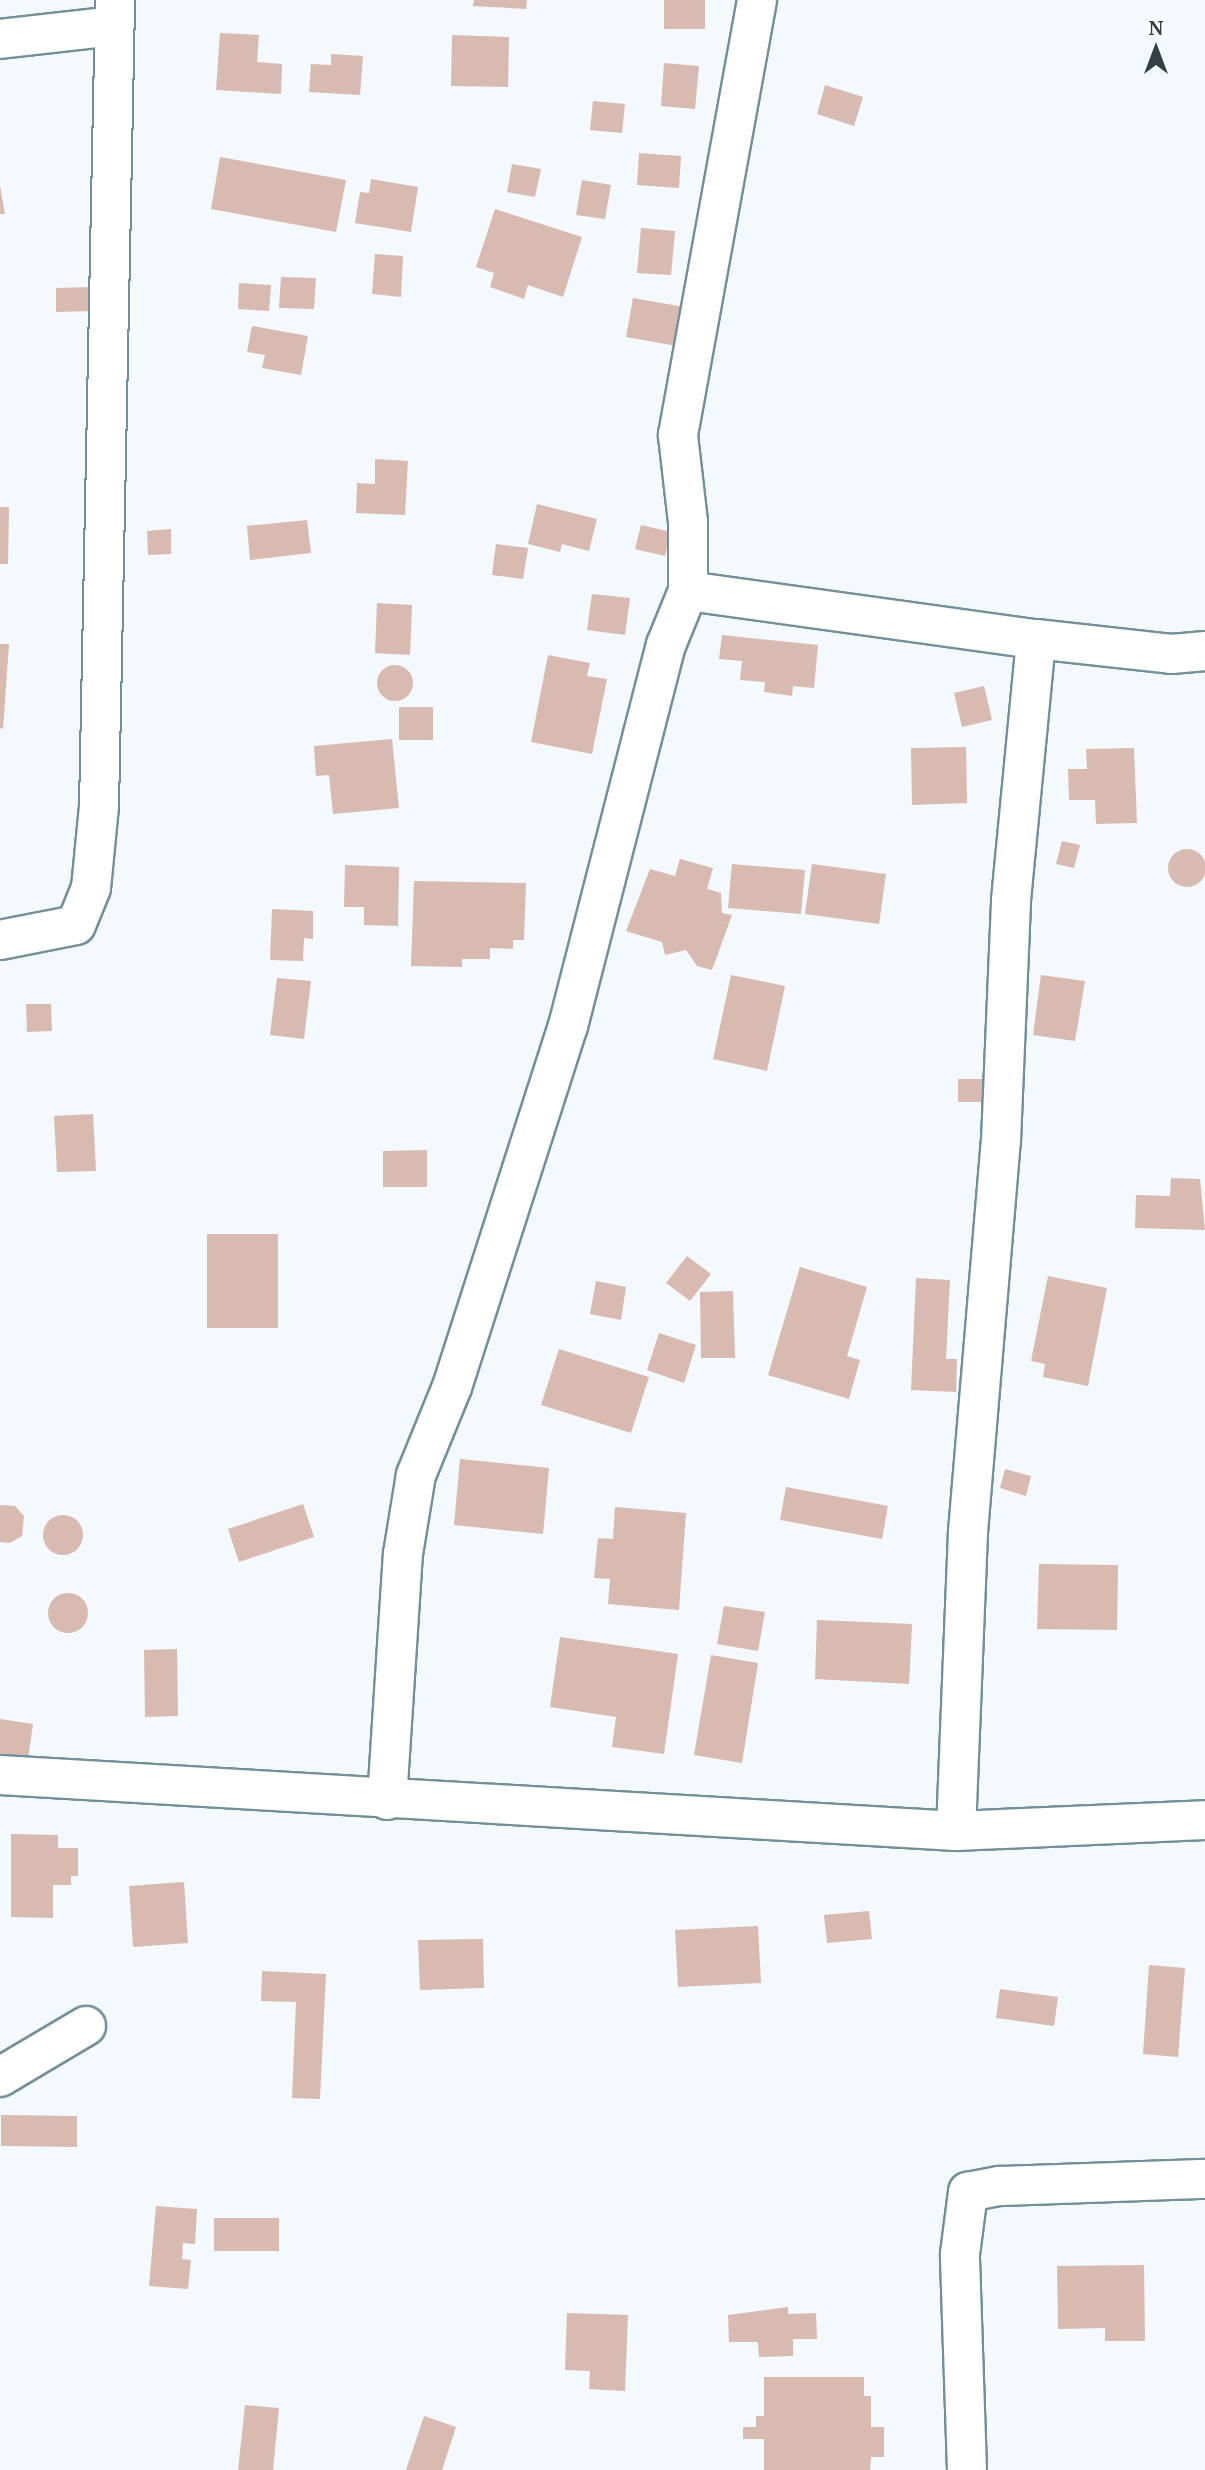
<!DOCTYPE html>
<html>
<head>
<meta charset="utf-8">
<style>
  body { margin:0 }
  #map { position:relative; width:1205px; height:2470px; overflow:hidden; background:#f3f9fc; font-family:"Noto Serif",serif }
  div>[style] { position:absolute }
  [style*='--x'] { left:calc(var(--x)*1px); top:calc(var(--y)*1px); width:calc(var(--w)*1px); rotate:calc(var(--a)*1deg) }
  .building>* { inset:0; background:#d8bab1 }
  .round { border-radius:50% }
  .roads { filter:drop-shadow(2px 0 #728f9a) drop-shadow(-2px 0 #728f9a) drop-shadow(0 2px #728f9a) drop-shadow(0 -2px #728f9a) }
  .street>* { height:38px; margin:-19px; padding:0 19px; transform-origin:19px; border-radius:19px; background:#fff }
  span { translate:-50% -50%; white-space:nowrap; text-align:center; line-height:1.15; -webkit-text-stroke:7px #fff; paint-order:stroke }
  .north { position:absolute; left:1121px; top:14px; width:70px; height:70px; -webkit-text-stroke:5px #fff; paint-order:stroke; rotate:0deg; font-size:19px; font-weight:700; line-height:28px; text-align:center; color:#333f44 }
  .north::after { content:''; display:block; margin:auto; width:24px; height:32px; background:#333f44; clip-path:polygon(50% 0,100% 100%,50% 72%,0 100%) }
</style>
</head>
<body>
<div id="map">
  <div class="building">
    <div style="clip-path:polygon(474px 0,527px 0,526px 9px,473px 6px)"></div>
    <div style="clip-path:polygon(664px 0,705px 0,705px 29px,664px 29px)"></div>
    <div style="clip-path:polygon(220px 33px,259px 35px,257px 62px,282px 64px,281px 94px,216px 90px)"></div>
    <div style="clip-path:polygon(452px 35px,509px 37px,508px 87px,451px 86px)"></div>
    <div style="clip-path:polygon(331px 54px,363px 56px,360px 95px,309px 92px,311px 64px,331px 65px)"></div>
    <div style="clip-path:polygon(664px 63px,699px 66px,695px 109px,661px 106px)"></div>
    <div style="clip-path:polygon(825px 85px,863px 97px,854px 126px,817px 114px)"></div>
    <div style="clip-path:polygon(593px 101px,625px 104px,622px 133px,590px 130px)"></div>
    <div style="clip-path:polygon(639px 153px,681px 156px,679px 188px,637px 185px)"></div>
    <div style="clip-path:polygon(220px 157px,346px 180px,336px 232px,211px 209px)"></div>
    <div style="clip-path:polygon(512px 164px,541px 169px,535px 197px,507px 192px)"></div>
    <div style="clip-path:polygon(371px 179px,418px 187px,411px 232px,355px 223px,360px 192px,369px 193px)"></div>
    <div style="clip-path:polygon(582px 180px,611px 185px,605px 219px,576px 215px)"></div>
    <div style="clip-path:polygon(0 186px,5px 214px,0 214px)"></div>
    <div style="clip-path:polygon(495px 209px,582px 237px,563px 297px,528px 285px,524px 299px,490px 287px,494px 273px,476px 267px)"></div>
    <div style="clip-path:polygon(641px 228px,675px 231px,671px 275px,637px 273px)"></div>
    <div style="clip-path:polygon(375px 254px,403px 256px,401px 297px,372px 294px)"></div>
    <div style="clip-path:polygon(281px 277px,316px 278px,314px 309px,279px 308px)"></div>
    <div style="clip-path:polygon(239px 283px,271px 285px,269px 311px,238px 309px)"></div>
    <div style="clip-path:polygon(93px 287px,94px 311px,56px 312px,56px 288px)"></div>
    <div style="clip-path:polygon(633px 298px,684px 307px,677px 346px,626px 337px)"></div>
    <div style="clip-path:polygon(252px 326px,308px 336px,301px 375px,262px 368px,265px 355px,247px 352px)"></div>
    <div style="clip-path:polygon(375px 459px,408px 461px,405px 515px,356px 513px,357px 483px,375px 484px)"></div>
    <div style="clip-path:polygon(537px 504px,597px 519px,589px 551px,562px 544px,560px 552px,528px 544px)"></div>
    <div style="clip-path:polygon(0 507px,9px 507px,8px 564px,0 564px)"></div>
    <div style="clip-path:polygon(307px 520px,311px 553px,250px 560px,247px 526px)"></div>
    <div style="clip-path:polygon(641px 525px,671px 532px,665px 556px,635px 549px)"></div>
    <div style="clip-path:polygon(171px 529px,171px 554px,148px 555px,147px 531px)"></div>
    <div style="clip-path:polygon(496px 544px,528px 548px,523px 579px,492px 575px)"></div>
    <div style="clip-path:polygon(592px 594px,630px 598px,625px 635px,587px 630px)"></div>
    <div style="clip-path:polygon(377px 603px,412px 605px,410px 655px,375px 653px)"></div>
    <div style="clip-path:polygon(722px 635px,818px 645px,814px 688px,793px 686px,792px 696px,764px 692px,765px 682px,740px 680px,742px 661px,719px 659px)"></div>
    <div style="clip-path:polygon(0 644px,9px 644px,3px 729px,0 728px)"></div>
    <div style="clip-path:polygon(548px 655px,590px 663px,587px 676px,607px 679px,592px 754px,531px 742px)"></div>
    <div class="round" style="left:377px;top:665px;width:36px;height:36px"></div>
    <div style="clip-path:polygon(984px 686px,992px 720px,962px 727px,954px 693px)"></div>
    <div style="clip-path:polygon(399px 707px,433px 707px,433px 740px,399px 740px)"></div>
    <div style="clip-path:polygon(392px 739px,399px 808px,333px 814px,329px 775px,316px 776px,314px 746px)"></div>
    <div style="clip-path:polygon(966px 747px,967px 803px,912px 805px,911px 748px)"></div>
    <div style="clip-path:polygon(1134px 748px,1137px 823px,1096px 824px,1095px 800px,1069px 800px,1068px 769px,1087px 769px,1086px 749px)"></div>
    <div style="clip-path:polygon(1062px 841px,1080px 845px,1074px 868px,1056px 864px)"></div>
    <div class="round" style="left:1168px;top:849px;width:38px;height:38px"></div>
    <div style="clip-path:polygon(680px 859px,713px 868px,707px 889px,721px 893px,722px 913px,732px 915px,712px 970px,697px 966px,686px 950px,665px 955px,662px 942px,626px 931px,650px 869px,675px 876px)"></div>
    <div style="clip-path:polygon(732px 864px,805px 870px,801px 914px,728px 908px)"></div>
    <div style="clip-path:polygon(812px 864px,886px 874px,879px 924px,805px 914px)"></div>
    <div style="clip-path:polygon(345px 865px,399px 867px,398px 926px,364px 925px,364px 907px,344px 907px)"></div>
    <div style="clip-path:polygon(414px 881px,526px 883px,524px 940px,513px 940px,513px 949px,490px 948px,490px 959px,462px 959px,462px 967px,411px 966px)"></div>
    <div style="clip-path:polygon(272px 909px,313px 911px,313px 939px,304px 938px,303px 961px,270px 960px)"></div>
    <div style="clip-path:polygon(731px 975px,785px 986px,767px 1071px,713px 1059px)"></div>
    <div style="clip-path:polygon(1041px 975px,1085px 981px,1075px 1041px,1033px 1035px)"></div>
    <div style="clip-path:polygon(277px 978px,311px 981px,304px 1039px,270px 1035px)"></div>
    <div style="clip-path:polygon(26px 1004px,51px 1004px,52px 1031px,27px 1032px)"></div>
    <div style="clip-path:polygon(958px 1079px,983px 1079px,983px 1102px,958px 1102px)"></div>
    <div style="clip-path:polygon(93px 1114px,96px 1171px,57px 1172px,54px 1116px)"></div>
    <div style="clip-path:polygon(427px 1150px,427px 1187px,383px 1187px,383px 1151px)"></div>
    <div style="clip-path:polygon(1171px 1178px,1200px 1179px,1205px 1230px,1135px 1228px,1136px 1195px,1170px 1196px)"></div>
    <div style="clip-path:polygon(207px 1234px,278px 1234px,278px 1328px,207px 1328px)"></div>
    <div style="clip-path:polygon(687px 1256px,711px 1274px,690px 1301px,666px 1283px)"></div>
    <div style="clip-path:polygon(800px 1267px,867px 1287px,847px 1356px,860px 1360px,849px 1399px,768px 1375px)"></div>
    <div style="clip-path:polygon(1048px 1276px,1107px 1288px,1088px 1386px,1043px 1377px,1045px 1364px,1031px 1361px)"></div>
    <div style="clip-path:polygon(916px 1278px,950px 1280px,946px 1359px,957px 1359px,956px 1392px,911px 1390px)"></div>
    <div style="clip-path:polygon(596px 1281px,626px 1287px,621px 1320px,590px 1314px)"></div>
    <div style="clip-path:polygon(733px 1291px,735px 1358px,701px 1358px,700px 1292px)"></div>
    <div style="clip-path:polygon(659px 1333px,696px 1345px,684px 1383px,647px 1370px)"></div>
    <div style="clip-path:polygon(559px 1349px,649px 1377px,631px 1433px,541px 1405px)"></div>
    <div style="clip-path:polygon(460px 1459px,549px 1468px,543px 1534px,454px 1525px)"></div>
    <div style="clip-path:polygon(1005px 1469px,1031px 1476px,1026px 1496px,1000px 1488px)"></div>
    <div style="clip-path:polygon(786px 1487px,888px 1506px,882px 1539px,780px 1520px)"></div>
    <div style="clip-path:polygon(303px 1504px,314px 1537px,239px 1562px,228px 1529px)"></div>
    <div style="clip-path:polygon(0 1505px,15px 1506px,24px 1516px,22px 1536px,10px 1543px,0 1542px)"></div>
    <div style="clip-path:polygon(615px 1507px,686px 1513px,679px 1610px,608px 1604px,610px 1579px,594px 1578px,598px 1538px,613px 1539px)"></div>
    <div class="round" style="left:43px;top:1515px;width:40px;height:40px"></div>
    <div style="clip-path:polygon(1039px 1564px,1118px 1565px,1117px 1630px,1037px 1629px)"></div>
    <div class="round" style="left:48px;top:1593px;width:40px;height:40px"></div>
    <div style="clip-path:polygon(724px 1606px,765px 1612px,758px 1651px,717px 1644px)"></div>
    <div style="clip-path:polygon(817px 1620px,912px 1624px,909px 1684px,815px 1679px)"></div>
    <div style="clip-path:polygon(560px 1637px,678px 1654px,664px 1754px,612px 1747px,616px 1717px,550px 1707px)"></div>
    <div style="clip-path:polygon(177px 1649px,178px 1716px,145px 1717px,144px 1650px)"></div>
    <div style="clip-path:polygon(711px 1655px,758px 1663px,742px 1763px,694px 1755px)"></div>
    <div style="clip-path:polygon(0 1719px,33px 1724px,27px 1766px,0 1762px)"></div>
    <div style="clip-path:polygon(11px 1834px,58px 1835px,58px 1848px,78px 1848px,78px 1876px,71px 1876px,71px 1885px,53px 1885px,53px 1918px,11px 1917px)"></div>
    <div style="clip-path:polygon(184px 1882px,188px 1943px,133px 1947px,129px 1886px)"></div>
    <div style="clip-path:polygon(869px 1911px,872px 1939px,827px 1943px,824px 1915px)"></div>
    <div style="clip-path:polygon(758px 1926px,761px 1983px,678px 1987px,675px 1930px)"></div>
    <div style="clip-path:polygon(483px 1939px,484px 1988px,420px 1990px,418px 1940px)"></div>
    <div style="clip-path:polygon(1149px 1965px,1185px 1968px,1178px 2057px,1143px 2054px)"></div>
    <div style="clip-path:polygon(262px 1971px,326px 1974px,320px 2099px,292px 2098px,296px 2002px,261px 2001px)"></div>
    <div style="clip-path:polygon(1000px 1989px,1058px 1997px,1054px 2026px,996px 2018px)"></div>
    <div style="clip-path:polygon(1px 2115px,77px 2116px,77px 2147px,1px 2146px)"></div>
    <div style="clip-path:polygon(156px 2206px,197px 2209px,195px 2244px,183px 2243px,182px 2259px,191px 2260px,188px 2289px,149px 2286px)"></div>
    <div style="clip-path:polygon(214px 2218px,279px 2218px,279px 2251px,214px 2251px)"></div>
    <div style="clip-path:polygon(1144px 2265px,1145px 2341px,1105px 2341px,1105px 2328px,1058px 2329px,1057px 2266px)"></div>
    <div style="clip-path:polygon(788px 2307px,788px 2314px,816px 2313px,817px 2339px,793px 2339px,793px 2356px,759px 2357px,758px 2342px,729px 2342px,728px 2315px)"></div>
    <div style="clip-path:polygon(567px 2313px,628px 2315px,625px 2391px,589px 2389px,590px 2371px,565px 2370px)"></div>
    <div style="clip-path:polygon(764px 2377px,864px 2377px,864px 2396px,871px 2396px,871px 2427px,884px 2427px,884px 2457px,871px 2457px,870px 2470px,764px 2470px,764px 2439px,743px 2439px,743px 2427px,756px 2427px,756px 2416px,764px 2416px)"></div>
    <div style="clip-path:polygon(245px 2405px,279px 2408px,273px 2470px,238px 2470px)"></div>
    <div style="clip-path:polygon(424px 2416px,456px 2427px,442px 2470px,406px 2470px)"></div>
  </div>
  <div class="roads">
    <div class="street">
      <div style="--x:0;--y:39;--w:115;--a:-6.5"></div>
      <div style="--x:688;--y:591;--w:351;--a:7.9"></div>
      <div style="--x:1036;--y:639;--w:136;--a:6.3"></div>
      <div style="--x:1171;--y:654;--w:34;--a:-5"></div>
      <div style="--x:0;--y:940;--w:77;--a:-11.2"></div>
      <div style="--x:76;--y:925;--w:40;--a:-68"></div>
      <div style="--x:91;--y:888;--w:81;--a:-84.4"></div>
      <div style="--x:99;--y:807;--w:807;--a:-88.86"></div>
      <div style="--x:0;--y:1775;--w:958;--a:3.35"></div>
      <div style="--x:956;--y:1831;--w:249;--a:-2.5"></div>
      <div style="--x:387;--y:1800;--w:247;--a:-86.3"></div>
      <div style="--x:403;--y:1554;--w:80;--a:-80.7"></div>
      <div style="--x:416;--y:1475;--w:95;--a:-67.8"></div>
      <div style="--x:452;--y:1387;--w:379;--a:-72.2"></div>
      <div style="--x:568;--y:1026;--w:393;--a:-75.6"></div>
      <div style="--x:666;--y:645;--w:58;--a:-67.8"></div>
      <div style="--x:688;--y:591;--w:69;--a:-90"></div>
      <div style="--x:688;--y:522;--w:88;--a:-96.6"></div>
      <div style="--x:678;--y:435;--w:442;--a:-79.7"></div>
      <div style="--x:956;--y:1831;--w:299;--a:-87.7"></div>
      <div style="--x:968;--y:1532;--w:392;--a:-85.2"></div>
      <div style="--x:1001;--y:1141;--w:241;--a:-87.6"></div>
      <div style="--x:1011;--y:900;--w:262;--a:-84.5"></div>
      <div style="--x:0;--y:2077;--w:100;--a:-30.7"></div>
      <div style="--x:967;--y:2470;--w:216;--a:-91.9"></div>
      <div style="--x:960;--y:2254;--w:63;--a:-82.6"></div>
      <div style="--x:968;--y:2192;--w:33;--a:-11"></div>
      <div style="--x:1000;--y:2186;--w:205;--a:-2"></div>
    </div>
  </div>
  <div class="north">N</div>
</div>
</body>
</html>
